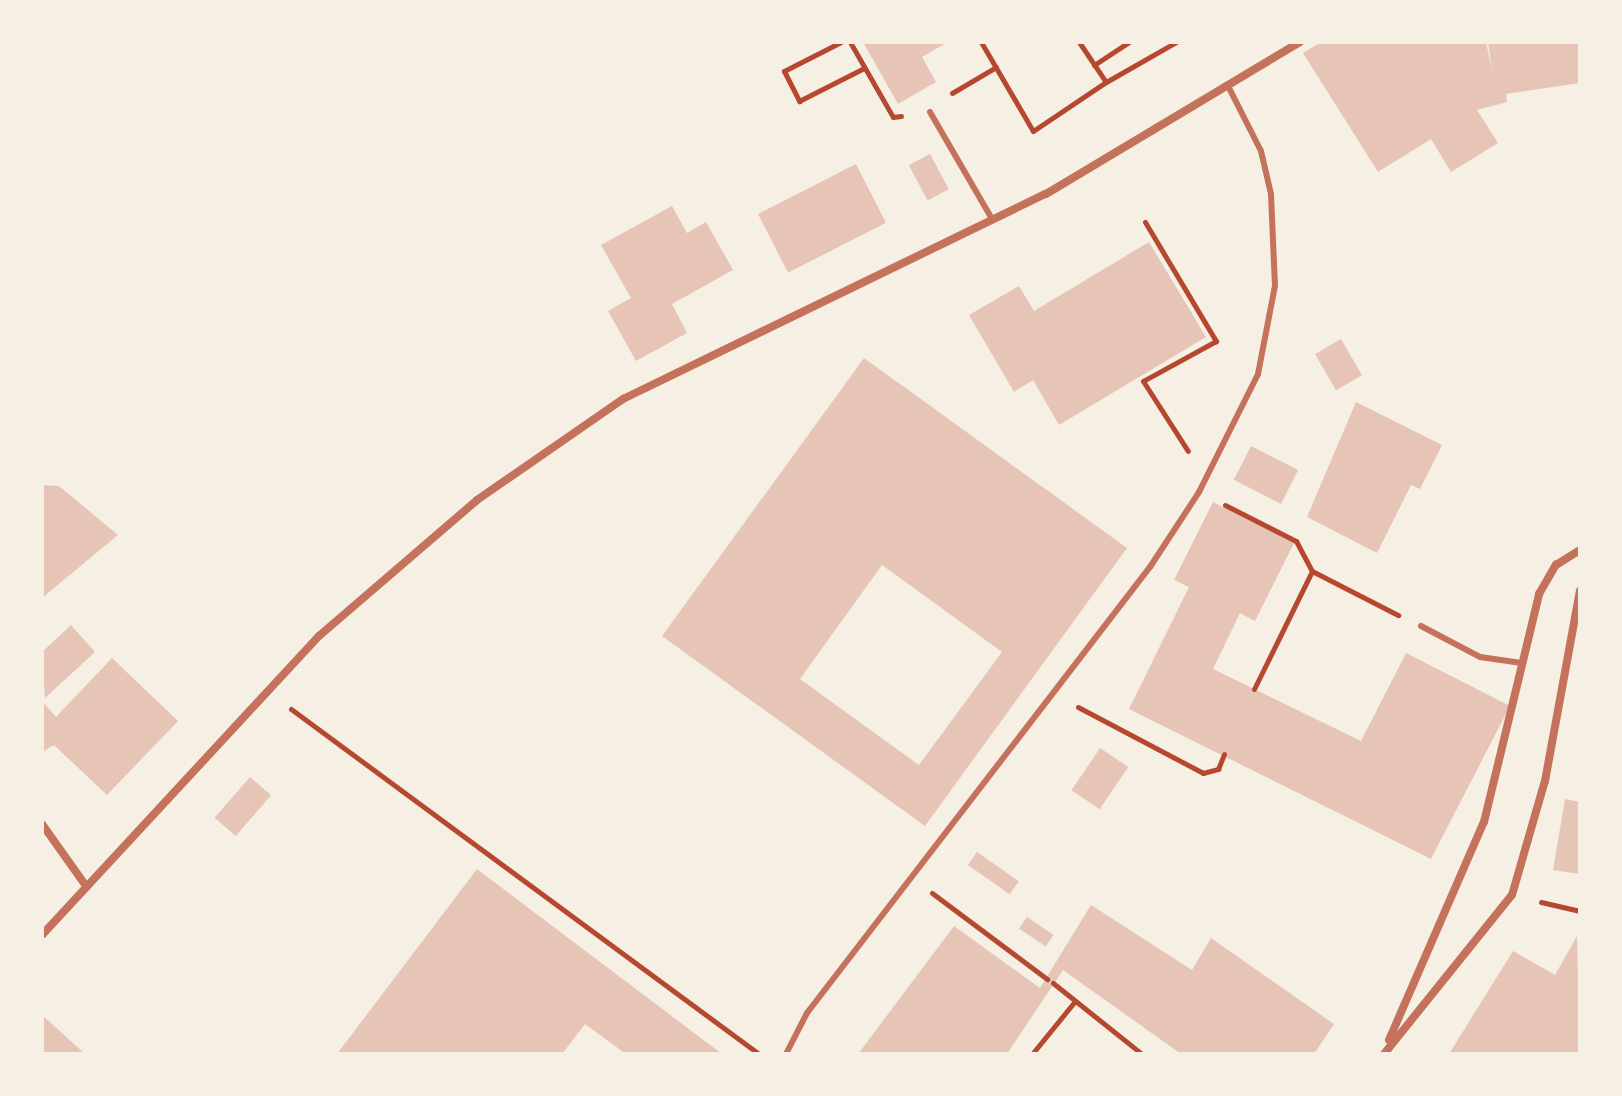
<!DOCTYPE html>
<html>
<head>
<meta charset="utf-8">
<style>
	body { margin:0 }
	#map { position:relative; width:1622px; height:1096px; overflow:hidden; background:#f6efe4; font-family:"Noto Sans",sans-serif }
	div>[style] { position:absolute }
	.building>* { inset:0; background:#e6c5b7; transform-origin:0 0 }
	.path>* { height:5px; margin:-2.5px; padding:0 2.5px; transform-origin:2.5px; border-radius:2.5px; background:#b5482f }
	.service>* { height:6px; margin:-3px; padding:0 3px; transform-origin:3px; border-radius:3px; background:#c5725c }
	.minor>* { height:8px; margin:-4px; padding:0 4px; transform-origin:4px; border-radius:4px; background:#c5725c }
	span { translate:-50% -50%; white-space:nowrap; text-align:center; line-height:1.15; -webkit-text-stroke:8px #f6efe4; paint-order:stroke }
	.frame { position:absolute; inset:0; border:44px solid #f6efe4; pointer-events:none }
</style>
</head>
<body>
<div id="map">
	<div class="building">
		<i style="clip-path:polygon(863px 42px,948px 42px,922px 57px,936px 82px,898px 104px)"></i>
		<i style="clip-path:polygon(1321px 42px,1486px 42px,1492px 70px,1488px 42px,1580px 42px,1580px 83px,1506px 94px,1507px 102px,1477px 110px,1498px 143px,1451px 172px,1431px 139px,1378px 172px,1303px 53px)"></i>
		<i style="left:930px;top:154px;width:40px;height:24px;rotate:62deg"></i>
		<i style="left:856px;top:164px;width:66px;height:110px;rotate:63deg"></i>
		<i style="clip-path:polygon(672px 206px,687px 233px,706px 222px,733px 270px,672px 304px,687px 333px,636px 361px,608px 311px,631px 298px,601px 245px)"></i>
		<i style="clip-path:polygon(1149px 242px,1206px 337px,1059px 425px,1033px 380px,1014px 392px,969px 315px,1019px 286px,1034px 311px)"></i>
		<i style="left:1341px;top:339px;width:42px;height:30px;rotate:60deg"></i>
		<i style="clip-path:polygon(evenodd,864px 358px,1127px 548px,925px 826px,662px 636px,864px 358px,882px 565px,1002px 652px,919px 765px,800px 679px,882px 565px)"></i>
		<i style="clip-path:polygon(1356px 402px,1442px 445px,1420px 489px,1411px 485px,1377px 553px,1307px 517px)"></i>
		<i style="left:1251px;top:446px;width:53px;height:38px;rotate:27deg"></i>
		<i style="clip-path:polygon(42px 485px,59px 486px,118px 535px,42px 598px)"></i>
		<i style="clip-path:polygon(1213px 502px,1294px 543px,1255px 621px,1240px 613px,1213px 669px,1361px 741px,1406px 653px,1510px 706px,1431px 859px,1129px 709px,1189px 587px,1174px 580px)"></i>
		<i style="clip-path:polygon(71px 625px,95px 652px,45px 698px,42px 652px)"></i>
		<i style="clip-path:polygon(112px 658px,178px 721px,107px 795px,54px 745px,42px 752px,42px 701px,56px 717px)"></i>
		<i style="left:1100px;top:748px;width:34px;height:51px;rotate:34deg"></i>
		<i style="left:250px;top:777px;width:28px;height:54px;rotate:41deg"></i>
		<i style="clip-path:polygon(1565px 799px,1580px 802px,1580px 874px,1553px 870px)"></i>
		<i style="left:977px;top:852px;width:51px;height:16px;rotate:35deg"></i>
		<i style="clip-path:polygon(477px 869px,722px 1054px,626px 1054px,585px 1024px,562px 1054px,337px 1054px)"></i>
		<i style="clip-path:polygon(1091px 905px,1192px 970px,1211px 938px,1334px 1024px,1314px 1054px,1181px 1054px,1063px 970px,1007px 1054px,858px 1054px,954px 926px,1040px 988px)"></i>
		<i style="left:1027px;top:917px;width:32px;height:14px;rotate:34deg"></i>
		<i style="clip-path:polygon(1577px 936px,1580px 1054px,1449px 1054px,1513px 951px,1555px 975px)"></i>
		<i style="clip-path:polygon(42px 1015px,85px 1054px,42px 1054px)"></i>
	</div>
	<div class="path">
		<i style="left:841px;top:42px;width:64px;rotate:153deg"></i>
		<i style="left:784px;top:71px;width:34px;rotate:63deg"></i>
		<i style="left:799px;top:101px;width:73px;rotate:-26.9deg"></i>
		<i style="left:850px;top:42px;width:86px;rotate:60.2deg"></i>
		<i style="left:893px;top:117px;width:8px;rotate:-7deg"></i>
		<i style="left:981px;top:42px;width:103px;rotate:59.7deg"></i>
		<i style="left:1033px;top:131px;width:88px;rotate:-33.9deg"></i>
		<i style="left:1079px;top:42px;width:48px;rotate:56deg"></i>
		<i style="left:1106px;top:82px;width:81px;rotate:-29.7deg"></i>
		<i style="left:1094px;top:65px;width:42px;rotate:-33.3deg"></i>
		<i style="left:952px;top:93px;width:51px;rotate:-30.6deg"></i>
		<i style="left:1145px;top:222px;width:139px;rotate:59.2deg"></i>
		<i style="left:1216px;top:341px;width:83px;rotate:151.3deg"></i>
		<i style="left:1143px;top:381px;width:83px;rotate:57.3deg"></i>
		<i style="left:1225px;top:505px;width:80px;rotate:26.9deg"></i>
		<i style="left:1296px;top:541px;width:34px;rotate:62deg"></i>
		<i style="left:1312px;top:571px;width:97px;rotate:27.1deg"></i>
		<i style="left:1254px;top:689px;width:131px;rotate:-63.8deg"></i>
		<i style="left:1078px;top:707px;width:141px;rotate:27.8deg"></i>
		<i style="left:1203px;top:773px;width:16px;rotate:-15deg"></i>
		<i style="left:1218px;top:769px;width:16px;rotate:-68deg"></i>
		<i style="left:291px;top:709px;width:581px;rotate:36.4deg"></i>
		<i style="left:932px;top:893px;width:144px;rotate:36.8deg"></i>
		<i style="left:1541px;top:902px;width:40px;rotate:13deg"></i>
		<i style="left:1053px;top:983px;width:114px;rotate:38.6deg"></i>
		<i style="left:1032px;top:1054px;width:68px;rotate:-50.9deg"></i>
	</div>
	<div class="service">
		<i style="left:930px;top:112px;width:124px;rotate:59.9deg"></i>
		<i style="left:1421px;top:626px;width:67px;rotate:27.7deg"></i>
		<i style="left:1480px;top:657px;width:42px;rotate:8.1deg"></i>
		<i style="left:786px;top:1054px;width:46px;rotate:-62.9deg"></i>
		<i style="left:807px;top:1013px;width:563px;rotate:-52.44deg"></i>
		<i style="left:1150px;top:567px;width:90px;rotate:-56.8deg"></i>
		<i style="left:1199px;top:492px;width:132px;rotate:-63.4deg"></i>
		<i style="left:1258px;top:374px;width:90px;rotate:-79.1deg"></i>
		<i style="left:1275px;top:286px;width:92px;rotate:-92.5deg"></i>
		<i style="left:1271px;top:194px;width:44px;rotate:-103.1deg"></i>
		<i style="left:1261px;top:151px;width:71px;rotate:-116.9deg"></i>
	</div>
	<div class="minor">
		<i style="left:42px;top:824px;width:76px;rotate:54.6deg"></i>
		<i style="left:42px;top:935px;width:408px;rotate:-47.2deg"></i>
		<i style="left:319px;top:636px;width:208px;rotate:-40.7deg"></i>
		<i style="left:477px;top:500px;width:178px;rotate:-34.7deg"></i>
		<i style="left:623px;top:399px;width:470px;rotate:-25.9deg"></i>
		<i style="left:1046px;top:194px;width:296px;rotate:-30.9deg"></i>
		<i style="left:1389px;top:1040px;width:238px;rotate:-66.5deg"></i>
		<i style="left:1484px;top:822px;width:235px;rotate:-76.4deg"></i>
		<i style="left:1539px;top:594px;width:34px;rotate:-60deg"></i>
		<i style="left:1556px;top:565px;width:28px;rotate:-32deg"></i>
		<i style="left:1384px;top:1054px;width:204px;rotate:-51.2deg"></i>
		<i style="left:1512px;top:895px;width:119px;rotate:-73.9deg"></i>
		<i style="left:1545px;top:781px;width:193px;rotate:-79.6deg"></i>
	</div>
	<div class="frame"></div>
</div>
</body>
</html>
